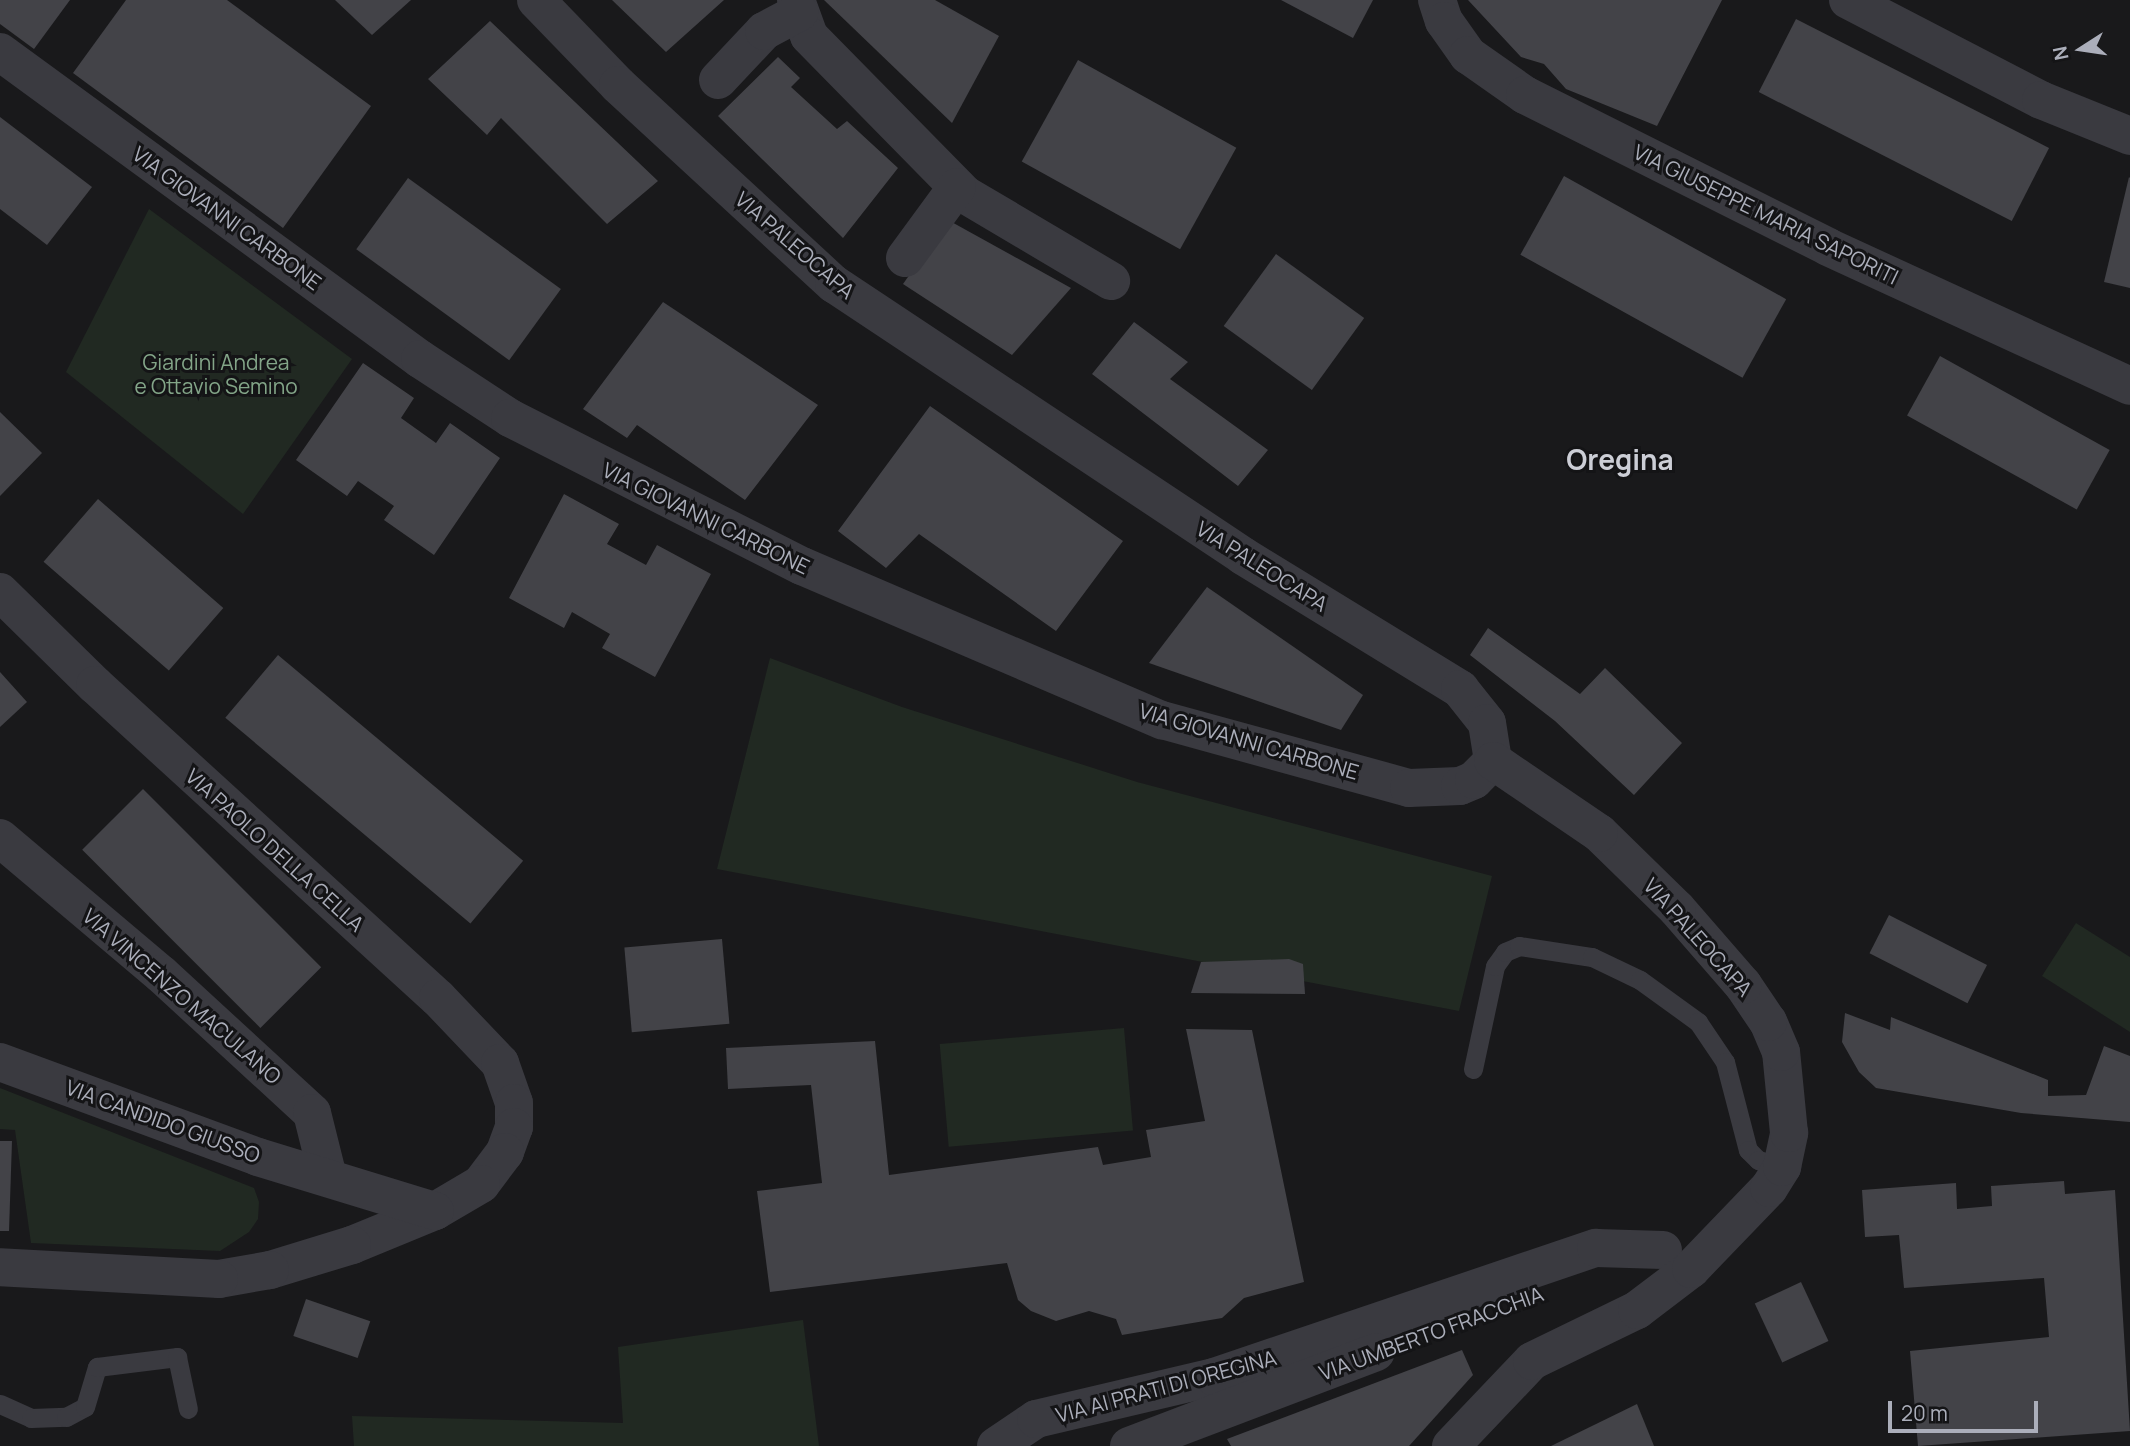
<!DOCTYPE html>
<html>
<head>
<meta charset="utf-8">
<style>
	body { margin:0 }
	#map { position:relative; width:2130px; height:1446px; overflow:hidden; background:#19191b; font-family:Manrope,sans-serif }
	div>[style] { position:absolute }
	.green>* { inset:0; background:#212922; transform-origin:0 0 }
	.building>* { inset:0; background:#434348; transform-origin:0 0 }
	.lane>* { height:19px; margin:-9.5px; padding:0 9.5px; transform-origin:9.5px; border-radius:9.5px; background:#3a3a40 }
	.street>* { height:38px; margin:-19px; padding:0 19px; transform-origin:19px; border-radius:19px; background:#3a3a40 }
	span { translate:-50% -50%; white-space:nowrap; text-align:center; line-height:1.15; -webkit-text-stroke:6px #141416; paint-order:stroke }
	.street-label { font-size:21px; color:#abaeba }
	.park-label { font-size:21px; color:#83a588 }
	.district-label { font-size:28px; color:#ccced6; font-weight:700 }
	.north { position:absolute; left:2046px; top:14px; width:70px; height:70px; -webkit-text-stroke:5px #141416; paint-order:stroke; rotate:258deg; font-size:19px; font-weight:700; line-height:28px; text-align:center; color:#abaeba }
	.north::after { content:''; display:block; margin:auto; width:24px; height:32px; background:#abaeba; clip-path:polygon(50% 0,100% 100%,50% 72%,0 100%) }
	.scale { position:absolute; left:1888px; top:1401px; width:150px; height:32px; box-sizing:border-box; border:4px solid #abaeba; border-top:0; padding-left:9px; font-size:21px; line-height:24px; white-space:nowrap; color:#abaeba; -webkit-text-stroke:5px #141416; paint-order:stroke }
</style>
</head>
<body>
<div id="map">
	<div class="green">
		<i style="clip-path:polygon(149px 209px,352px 359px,243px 514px,66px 372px)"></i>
		<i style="clip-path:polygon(770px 658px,902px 707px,1137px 782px,1492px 876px,1459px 1011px,717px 869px)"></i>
		<i style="clip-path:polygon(2076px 923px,2130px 957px,2130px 1032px,2042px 976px)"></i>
		<i style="left:1124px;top:1028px;width:103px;height:185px;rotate:85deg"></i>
		<i style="clip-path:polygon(0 1088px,254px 1188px,259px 1202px,258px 1219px,249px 1232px,220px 1251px,31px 1243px,15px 1130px,0 1129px)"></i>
		<i style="clip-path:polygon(803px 1320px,819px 1446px,354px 1446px,352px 1416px,623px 1423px,618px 1347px)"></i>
	</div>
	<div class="building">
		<i style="clip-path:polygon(0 0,70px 0,34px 49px,0 24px)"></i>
		<i style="clip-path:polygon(126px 0,227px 0,371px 106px,283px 228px,73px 73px)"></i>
		<i style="clip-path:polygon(335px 0,411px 0,372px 35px)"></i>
		<i style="clip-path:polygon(612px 0,724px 0,666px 52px)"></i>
		<i style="clip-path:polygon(824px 0,935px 0,999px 36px,952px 123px)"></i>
		<i style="clip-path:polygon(1281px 0,1373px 0,1353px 38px)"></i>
		<i style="clip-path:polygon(1468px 0,1722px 0,1657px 126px,1566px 89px,1544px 64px,1521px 57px)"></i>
		<i style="left:1796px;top:19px;width:284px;height:82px;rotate:27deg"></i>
		<i style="clip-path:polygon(490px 21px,658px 181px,607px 224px,501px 118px,487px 135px,428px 79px)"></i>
		<i style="clip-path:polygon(778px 57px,800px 78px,791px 87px,837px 129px,847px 121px,898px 168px,843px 238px,718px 116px)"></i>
		<i style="left:1078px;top:60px;width:181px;height:116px;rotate:29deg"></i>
		<i style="clip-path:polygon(0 117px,92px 187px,47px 245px,0 209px)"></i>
		<i style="left:1564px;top:176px;width:254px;height:90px;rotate:29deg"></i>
		<i style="clip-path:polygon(2129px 177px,2130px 178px,2130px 288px,2104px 282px)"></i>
		<i style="left:408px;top:178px;width:189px;height:88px;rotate:36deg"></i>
		<i style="clip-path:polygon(948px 220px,1071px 288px,1012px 355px,903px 284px)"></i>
		<i style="left:1276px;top:254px;width:109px;height:89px;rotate:36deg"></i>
		<i style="clip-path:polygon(663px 302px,818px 405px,745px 500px,637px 425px,627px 438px,583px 409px)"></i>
		<i style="clip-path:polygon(1134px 322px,1188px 362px,1170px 379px,1268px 450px,1238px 486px,1092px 374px)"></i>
		<i style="left:1940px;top:356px;width:194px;height:68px;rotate:29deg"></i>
		<i style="clip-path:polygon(363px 363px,414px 398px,401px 418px,436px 443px,450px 423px,500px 458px,434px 555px,384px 520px,394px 506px,358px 481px,347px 496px,296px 460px)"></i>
		<i style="clip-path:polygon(930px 406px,1123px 541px,1056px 631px,919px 534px,886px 568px,838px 531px)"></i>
		<i style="clip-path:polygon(0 412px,42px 453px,0 496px)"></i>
		<i style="clip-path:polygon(564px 494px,619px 524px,607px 544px,646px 565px,657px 545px,711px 574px,655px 677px,602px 648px,610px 634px,572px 612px,564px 628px,509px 598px)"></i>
		<i style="left:98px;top:499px;width:166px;height:83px;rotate:41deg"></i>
		<i style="clip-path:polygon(1207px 587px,1363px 695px,1341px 730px,1149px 663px)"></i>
		<i style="clip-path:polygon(1488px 628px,1580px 694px,1605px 668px,1682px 743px,1634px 795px,1555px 721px,1470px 655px)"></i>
		<i style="left:278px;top:655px;width:320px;height:82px;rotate:40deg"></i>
		<i style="clip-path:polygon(0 672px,27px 702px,0 727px)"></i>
		<i style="left:143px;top:789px;width:252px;height:86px;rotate:45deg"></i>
		<i style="left:1889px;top:915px;width:110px;height:43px;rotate:27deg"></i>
		<i style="left:722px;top:939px;width:85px;height:98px;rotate:85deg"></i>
		<i style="clip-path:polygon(1289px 959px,1303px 964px,1305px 994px,1191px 993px,1201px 962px)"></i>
		<i style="clip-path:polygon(1845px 1013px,1890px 1030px,1891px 1017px,2048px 1080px,2048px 1096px,2086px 1095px,2104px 1046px,2130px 1056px,2130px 1122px,2021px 1113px,1876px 1088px,1859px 1072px,1842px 1042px)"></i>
		<i style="clip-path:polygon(1186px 1029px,1252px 1030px,1304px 1282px,1244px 1298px,1222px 1318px,1122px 1335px,1116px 1319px,1089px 1311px,1056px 1321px,1031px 1311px,1018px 1300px,1007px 1263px,770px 1292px,757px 1191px,822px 1183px,811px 1085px,728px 1089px,726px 1048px,875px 1041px,889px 1175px,1098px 1147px,1103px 1165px,1151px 1157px,1146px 1130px,1205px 1121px)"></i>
		<i style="clip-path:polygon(0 1141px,12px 1141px,9px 1231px,0 1231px)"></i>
		<i style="clip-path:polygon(2064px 1181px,2065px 1194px,2115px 1190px,2130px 1431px,1918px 1446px,1910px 1351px,2049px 1337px,2044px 1278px,1904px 1288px,1899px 1235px,1865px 1237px,1862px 1190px,1956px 1183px,1957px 1209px,1992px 1206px,1991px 1186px)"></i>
		<i style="left:1801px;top:1282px;width:65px;height:51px;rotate:65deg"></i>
		<i style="left:306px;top:1299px;width:68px;height:39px;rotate:19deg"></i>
		<i style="clip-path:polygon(1462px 1350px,1473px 1375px,1409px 1446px,1231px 1446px,1227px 1439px)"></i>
		<i style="clip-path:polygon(1637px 1404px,1654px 1446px,1551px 1446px)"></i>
	</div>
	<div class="lane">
		<i style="left:1473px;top:1069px;width:105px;rotate:-77.9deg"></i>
		<i style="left:1495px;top:966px;width:17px;rotate:-54deg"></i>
		<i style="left:1505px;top:952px;width:15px;rotate:-23deg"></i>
		<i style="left:1519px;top:946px;width:74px;rotate:8.6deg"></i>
		<i style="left:1592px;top:957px;width:53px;rotate:25.6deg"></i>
		<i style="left:1640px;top:980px;width:72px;rotate:35.9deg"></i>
		<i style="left:1698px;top:1022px;width:48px;rotate:56deg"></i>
		<i style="left:1725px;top:1062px;width:91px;rotate:75.4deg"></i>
		<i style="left:1748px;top:1150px;width:14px;rotate:45deg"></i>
		<i style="left:1758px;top:1160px;width:25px;rotate:16deg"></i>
		<i style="left:0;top:1404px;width:34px;rotate:24deg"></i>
		<i style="left:31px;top:1418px;width:35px;rotate:-2deg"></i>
		<i style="left:66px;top:1417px;width:21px;rotate:-28deg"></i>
		<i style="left:85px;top:1407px;width:42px;rotate:-73.3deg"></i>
		<i style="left:97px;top:1367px;width:81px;rotate:-7.1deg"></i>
		<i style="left:177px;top:1357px;width:53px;rotate:78.1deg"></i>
	</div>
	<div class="street">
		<i style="left:536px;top:0;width:118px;rotate:46deg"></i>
		<i style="left:618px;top:85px;width:294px;rotate:42.7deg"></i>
		<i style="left:834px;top:284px;width:491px;rotate:33.6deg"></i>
		<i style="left:1243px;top:556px;width:255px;rotate:31.5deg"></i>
		<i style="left:1460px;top:689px;width:43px;rotate:51.5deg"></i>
		<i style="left:1487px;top:723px;width:38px;rotate:81deg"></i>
		<i style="left:796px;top:0;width:38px;rotate:70deg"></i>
		<i style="left:809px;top:36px;width:221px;rotate:45.5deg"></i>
		<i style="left:964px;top:194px;width:171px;rotate:30.6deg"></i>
		<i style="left:1437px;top:0;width:22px;rotate:72deg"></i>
		<i style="left:1444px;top:21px;width:42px;rotate:54.8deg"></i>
		<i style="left:1468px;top:55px;width:70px;rotate:35.1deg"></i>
		<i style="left:1525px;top:95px;width:339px;rotate:26.6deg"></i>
		<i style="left:1828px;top:247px;width:332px;rotate:24.7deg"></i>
		<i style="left:1848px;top:0;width:217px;rotate:27.4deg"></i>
		<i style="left:2041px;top:100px;width:96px;rotate:22deg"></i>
		<i style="left:0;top:52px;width:520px;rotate:36.17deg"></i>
		<i style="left:420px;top:359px;width:108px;rotate:33.2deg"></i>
		<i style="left:510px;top:418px;width:327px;rotate:26.9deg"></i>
		<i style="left:802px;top:566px;width:392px;rotate:23.2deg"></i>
		<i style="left:1162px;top:720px;width:256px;rotate:15.4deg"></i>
		<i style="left:1409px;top:788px;width:51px;rotate:-2.2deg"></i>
		<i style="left:1460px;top:786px;width:15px;rotate:-23deg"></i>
		<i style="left:1474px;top:780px;width:27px;rotate:-45deg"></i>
		<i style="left:718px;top:80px;width:67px;rotate:-46.8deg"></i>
		<i style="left:764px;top:31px;width:40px;rotate:-28deg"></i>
		<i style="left:905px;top:258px;width:88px;rotate:-53.8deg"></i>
		<i style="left:0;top:592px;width:133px;rotate:44.4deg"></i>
		<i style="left:95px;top:685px;width:464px;rotate:42.4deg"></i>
		<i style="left:438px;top:998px;width:90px;rotate:46.4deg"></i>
		<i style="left:500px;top:1063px;width:42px;rotate:70.7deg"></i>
		<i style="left:514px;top:1103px;width:24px;rotate:90deg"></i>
		<i style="left:514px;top:1127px;width:27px;rotate:110deg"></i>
		<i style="left:505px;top:1152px;width:40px;rotate:127deg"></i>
		<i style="left:481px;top:1184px;width:53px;rotate:149.6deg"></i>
		<i style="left:435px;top:1211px;width:90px;rotate:157.7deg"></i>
		<i style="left:352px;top:1245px;width:86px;rotate:163deg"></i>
		<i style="left:270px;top:1270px;width:52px;rotate:170deg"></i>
		<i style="left:219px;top:1279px;width:219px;rotate:-176.9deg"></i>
		<i style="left:0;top:838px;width:211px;rotate:40.2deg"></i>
		<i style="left:161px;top:974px;width:205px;rotate:42.6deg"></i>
		<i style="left:312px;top:1113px;width:66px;rotate:76deg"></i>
		<i style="left:0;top:1062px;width:275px;rotate:20.2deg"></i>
		<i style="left:258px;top:1157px;width:185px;rotate:17deg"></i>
		<i style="left:996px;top:1446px;width:48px;rotate:-34deg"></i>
		<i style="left:1036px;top:1419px;width:183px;rotate:-13.3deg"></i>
		<i style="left:1214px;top:1377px;width:403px;rotate:-18.7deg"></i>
		<i style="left:1596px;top:1248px;width:67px;rotate:1.7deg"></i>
		<i style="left:1129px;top:1446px;width:264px;rotate:-20.8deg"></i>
		<i style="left:1451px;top:1446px;width:117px;rotate:-46.4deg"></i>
		<i style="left:1532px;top:1361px;width:117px;rotate:-25.9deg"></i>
		<i style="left:1637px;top:1310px;width:68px;rotate:-37.2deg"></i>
		<i style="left:1691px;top:1269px;width:112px;rotate:-46.1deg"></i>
		<i style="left:1769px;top:1188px;width:25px;rotate:-58deg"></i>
		<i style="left:1782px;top:1167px;width:35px;rotate:-78deg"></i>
		<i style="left:1789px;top:1133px;width:81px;rotate:-95.6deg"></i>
		<i style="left:1781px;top:1052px;width:33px;rotate:-113deg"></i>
		<i style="left:1768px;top:1022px;width:45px;rotate:-124deg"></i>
		<i style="left:1743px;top:985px;width:101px;rotate:-131deg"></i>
		<i style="left:1677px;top:909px;width:109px;rotate:-135.7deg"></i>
		<i style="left:1599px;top:833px;width:128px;rotate:-145.8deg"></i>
	</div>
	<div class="street-label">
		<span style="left:1766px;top:214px;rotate:26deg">VIA GIUSEPPE MARIA SAPORITI</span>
		<span style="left:227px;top:218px;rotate:36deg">VIA GIOVANNI CARBONE</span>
		<span style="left:795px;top:245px;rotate:41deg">VIA PALEOCAPA</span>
		<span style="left:706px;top:518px;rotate:26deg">VIA GIOVANNI CARBONE</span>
		<span style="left:1262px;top:566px;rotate:32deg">VIA PALEOCAPA</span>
		<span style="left:1249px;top:741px;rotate:16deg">VIA GIOVANNI CARBONE</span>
		<span style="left:275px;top:850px;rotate:42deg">VIA PAOLO DELLA CELLA</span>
		<span style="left:1698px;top:937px;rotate:48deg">VIA PALEOCAPA</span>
		<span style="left:182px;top:996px;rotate:41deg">VIA VINCENZO MACULANO</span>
		<span style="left:163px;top:1121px;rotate:20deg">VIA CANDIDO GIUSSO</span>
		<span style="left:1431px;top:1333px;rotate:-20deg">VIA UMBERTO FRACCHIA</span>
		<span style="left:1166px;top:1386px;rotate:-15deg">VIA AI PRATI DI OREGINA</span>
	</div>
	<div class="park-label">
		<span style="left:216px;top:374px">Giardini Andrea<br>e Ottavio Semino</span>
	</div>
	<div class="district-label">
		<span style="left:1620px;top:459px">Oregina</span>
	</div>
	<div class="north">N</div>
	<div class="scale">20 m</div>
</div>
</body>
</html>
